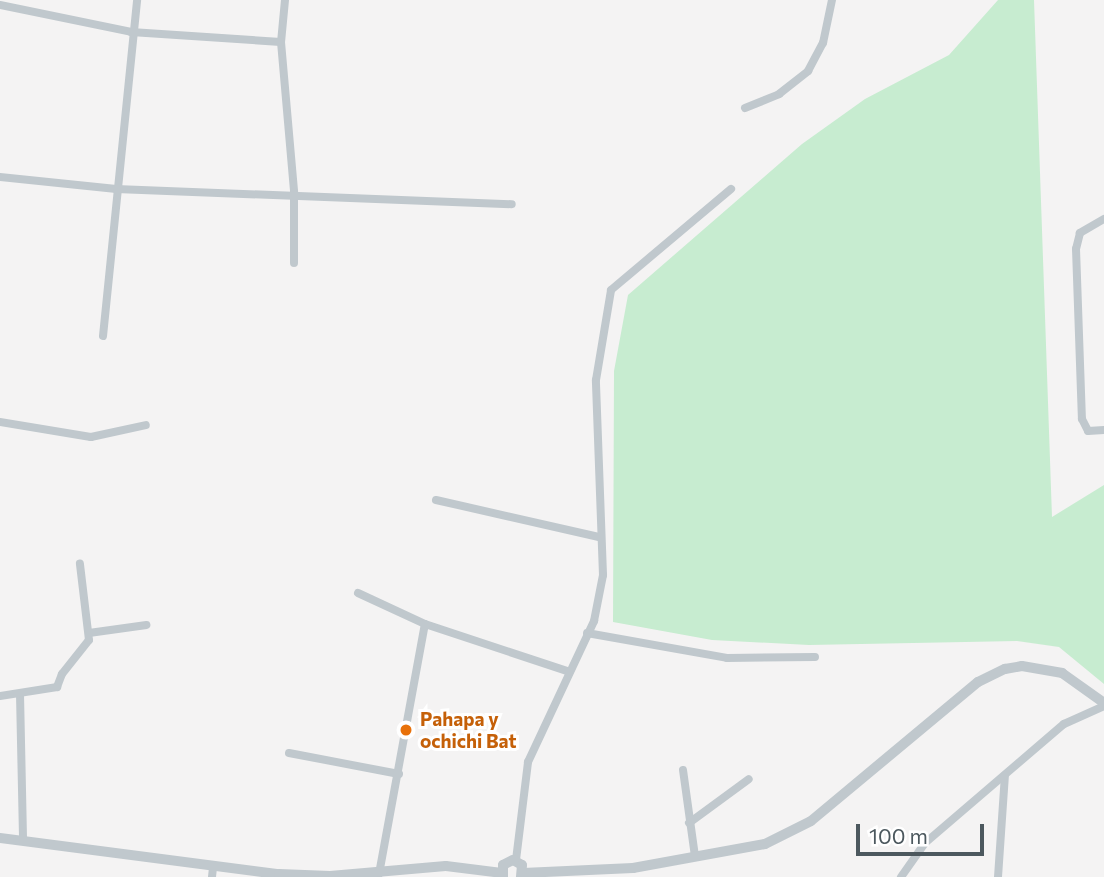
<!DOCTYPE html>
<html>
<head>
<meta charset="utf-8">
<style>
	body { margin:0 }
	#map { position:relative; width:1104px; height:877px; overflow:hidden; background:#f4f3f3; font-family:Commissioner,sans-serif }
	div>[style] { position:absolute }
	.green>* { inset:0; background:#c7ecd0 }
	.minor>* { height:8px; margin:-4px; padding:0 4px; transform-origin:4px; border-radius:4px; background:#c0c8cd }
	.tertiary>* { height:10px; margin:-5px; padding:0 5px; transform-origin:5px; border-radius:5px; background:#c0c8cd }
	.dots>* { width:19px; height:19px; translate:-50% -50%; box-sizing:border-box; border:4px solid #fff; border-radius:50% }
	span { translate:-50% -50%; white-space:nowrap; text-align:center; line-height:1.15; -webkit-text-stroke:6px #fff; paint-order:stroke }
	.food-label { font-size:19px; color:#c56008; font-weight:700 }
	.left { translate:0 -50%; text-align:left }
	.scale { position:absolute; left:856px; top:824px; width:128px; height:32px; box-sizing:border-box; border:4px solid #4c585e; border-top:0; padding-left:9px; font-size:21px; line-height:24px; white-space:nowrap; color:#4c585e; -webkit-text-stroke:5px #fff; paint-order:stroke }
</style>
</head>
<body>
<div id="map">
	<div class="green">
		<i style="clip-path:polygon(998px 0,1034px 0,1052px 517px,1104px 485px,1104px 684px,1059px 647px,1017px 641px,809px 645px,712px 640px,613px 622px,614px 371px,628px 295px,802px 144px,865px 99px,949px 55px)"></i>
	</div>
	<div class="minor">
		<i style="left:285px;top:0;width:42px;rotate:95.4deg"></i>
		<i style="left:281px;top:42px;width:151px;rotate:85deg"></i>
		<i style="left:294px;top:192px;width:71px;rotate:90deg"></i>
		<i style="left:0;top:5px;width:134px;rotate:11.6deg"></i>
		<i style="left:131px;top:32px;width:150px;rotate:3.8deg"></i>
		<i style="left:745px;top:108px;width:37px;rotate:-22deg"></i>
		<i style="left:779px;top:94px;width:37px;rotate:-38deg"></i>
		<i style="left:808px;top:71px;width:32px;rotate:-62deg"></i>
		<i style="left:823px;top:43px;width:44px;rotate:-78.2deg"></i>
		<i style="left:0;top:177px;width:117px;rotate:5.9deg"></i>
		<i style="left:116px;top:189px;width:396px;rotate:2.2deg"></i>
		<i style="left:1104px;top:219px;width:28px;rotate:150deg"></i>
		<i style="left:1080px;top:233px;width:16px;rotate:104deg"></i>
		<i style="left:1076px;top:249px;width:170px;rotate:88deg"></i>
		<i style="left:1082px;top:419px;width:13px;rotate:63deg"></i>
		<i style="left:1088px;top:431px;width:16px;rotate:-4deg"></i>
		<i style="left:103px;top:336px;width:338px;rotate:-84.2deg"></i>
		<i style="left:0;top:422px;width:92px;rotate:9.4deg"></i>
		<i style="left:91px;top:437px;width:56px;rotate:-12.3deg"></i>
		<i style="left:436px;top:500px;width:167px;rotate:12.8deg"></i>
		<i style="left:358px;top:593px;width:74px;rotate:24.8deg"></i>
		<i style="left:425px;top:624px;width:150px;rotate:18.3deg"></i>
		<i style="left:89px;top:633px;width:58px;rotate:-8deg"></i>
		<i style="left:587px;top:633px;width:142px;rotate:10.1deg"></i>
		<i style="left:727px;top:658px;width:88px;rotate:-0.7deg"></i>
		<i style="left:20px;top:694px;width:147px;rotate:88.8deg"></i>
		<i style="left:0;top:696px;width:58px;rotate:-9deg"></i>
		<i style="left:57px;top:687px;width:14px;rotate:-69deg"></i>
		<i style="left:62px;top:674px;width:43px;rotate:-51.5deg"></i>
		<i style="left:89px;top:640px;width:77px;rotate:-96.8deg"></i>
		<i style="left:289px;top:753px;width:112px;rotate:10.8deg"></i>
		<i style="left:683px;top:770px;width:87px;rotate:82.1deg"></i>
		<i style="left:689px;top:823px;width:74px;rotate:-36.3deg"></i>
		<i style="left:516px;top:860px;width:99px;rotate:-83deg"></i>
		<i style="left:528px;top:762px;width:156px;rotate:-64.9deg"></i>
		<i style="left:594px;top:621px;width:47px;rotate:-78.9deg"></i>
		<i style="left:603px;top:575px;width:195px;rotate:-92.1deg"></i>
		<i style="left:596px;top:380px;width:91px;rotate:-80.5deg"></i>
		<i style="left:611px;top:290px;width:157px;rotate:-40.1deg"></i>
		<i style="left:379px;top:874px;width:254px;rotate:-79.6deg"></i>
		<i style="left:212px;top:877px;width:9px;rotate:-84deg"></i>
		<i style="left:901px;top:877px;width:42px;rotate:-54.8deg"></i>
		<i style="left:925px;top:843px;width:183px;rotate:-40.6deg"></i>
		<i style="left:1064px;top:724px;width:44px;rotate:-24.2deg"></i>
		<i style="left:998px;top:877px;width:102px;rotate:-86.1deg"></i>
	</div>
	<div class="tertiary">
		<i style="left:0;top:838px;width:281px;rotate:7.4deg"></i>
		<i style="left:279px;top:874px;width:51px;rotate:2.2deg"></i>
		<i style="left:330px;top:876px;width:116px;rotate:-4.9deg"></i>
		<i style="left:446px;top:866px;width:56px;rotate:7.1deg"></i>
		<i style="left:523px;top:873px;width:110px;rotate:-2.6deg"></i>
		<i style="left:633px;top:868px;width:134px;rotate:-10.3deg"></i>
		<i style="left:765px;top:844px;width:51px;rotate:-26.6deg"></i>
		<i style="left:811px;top:821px;width:217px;rotate:-39.8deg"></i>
		<i style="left:978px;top:682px;width:30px;rotate:-26deg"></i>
		<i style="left:1005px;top:669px;width:17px;rotate:-10deg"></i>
		<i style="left:1022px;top:666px;width:41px;rotate:9.9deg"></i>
		<i style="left:1062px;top:673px;width:52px;rotate:35.5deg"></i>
		<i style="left:503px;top:877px;width:12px;rotate:-90deg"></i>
		<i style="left:503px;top:865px;width:11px;rotate:-27deg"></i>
		<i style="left:513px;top:860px;width:10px;rotate:29deg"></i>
		<i style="left:522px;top:865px;width:12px;rotate:95deg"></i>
	</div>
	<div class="dots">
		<i style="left:406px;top:730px;background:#e8710a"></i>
	</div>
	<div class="food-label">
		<span class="left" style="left:420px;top:730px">Pahapa y<br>ochichi Bat</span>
	</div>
	<div class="scale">100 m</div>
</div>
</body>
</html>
